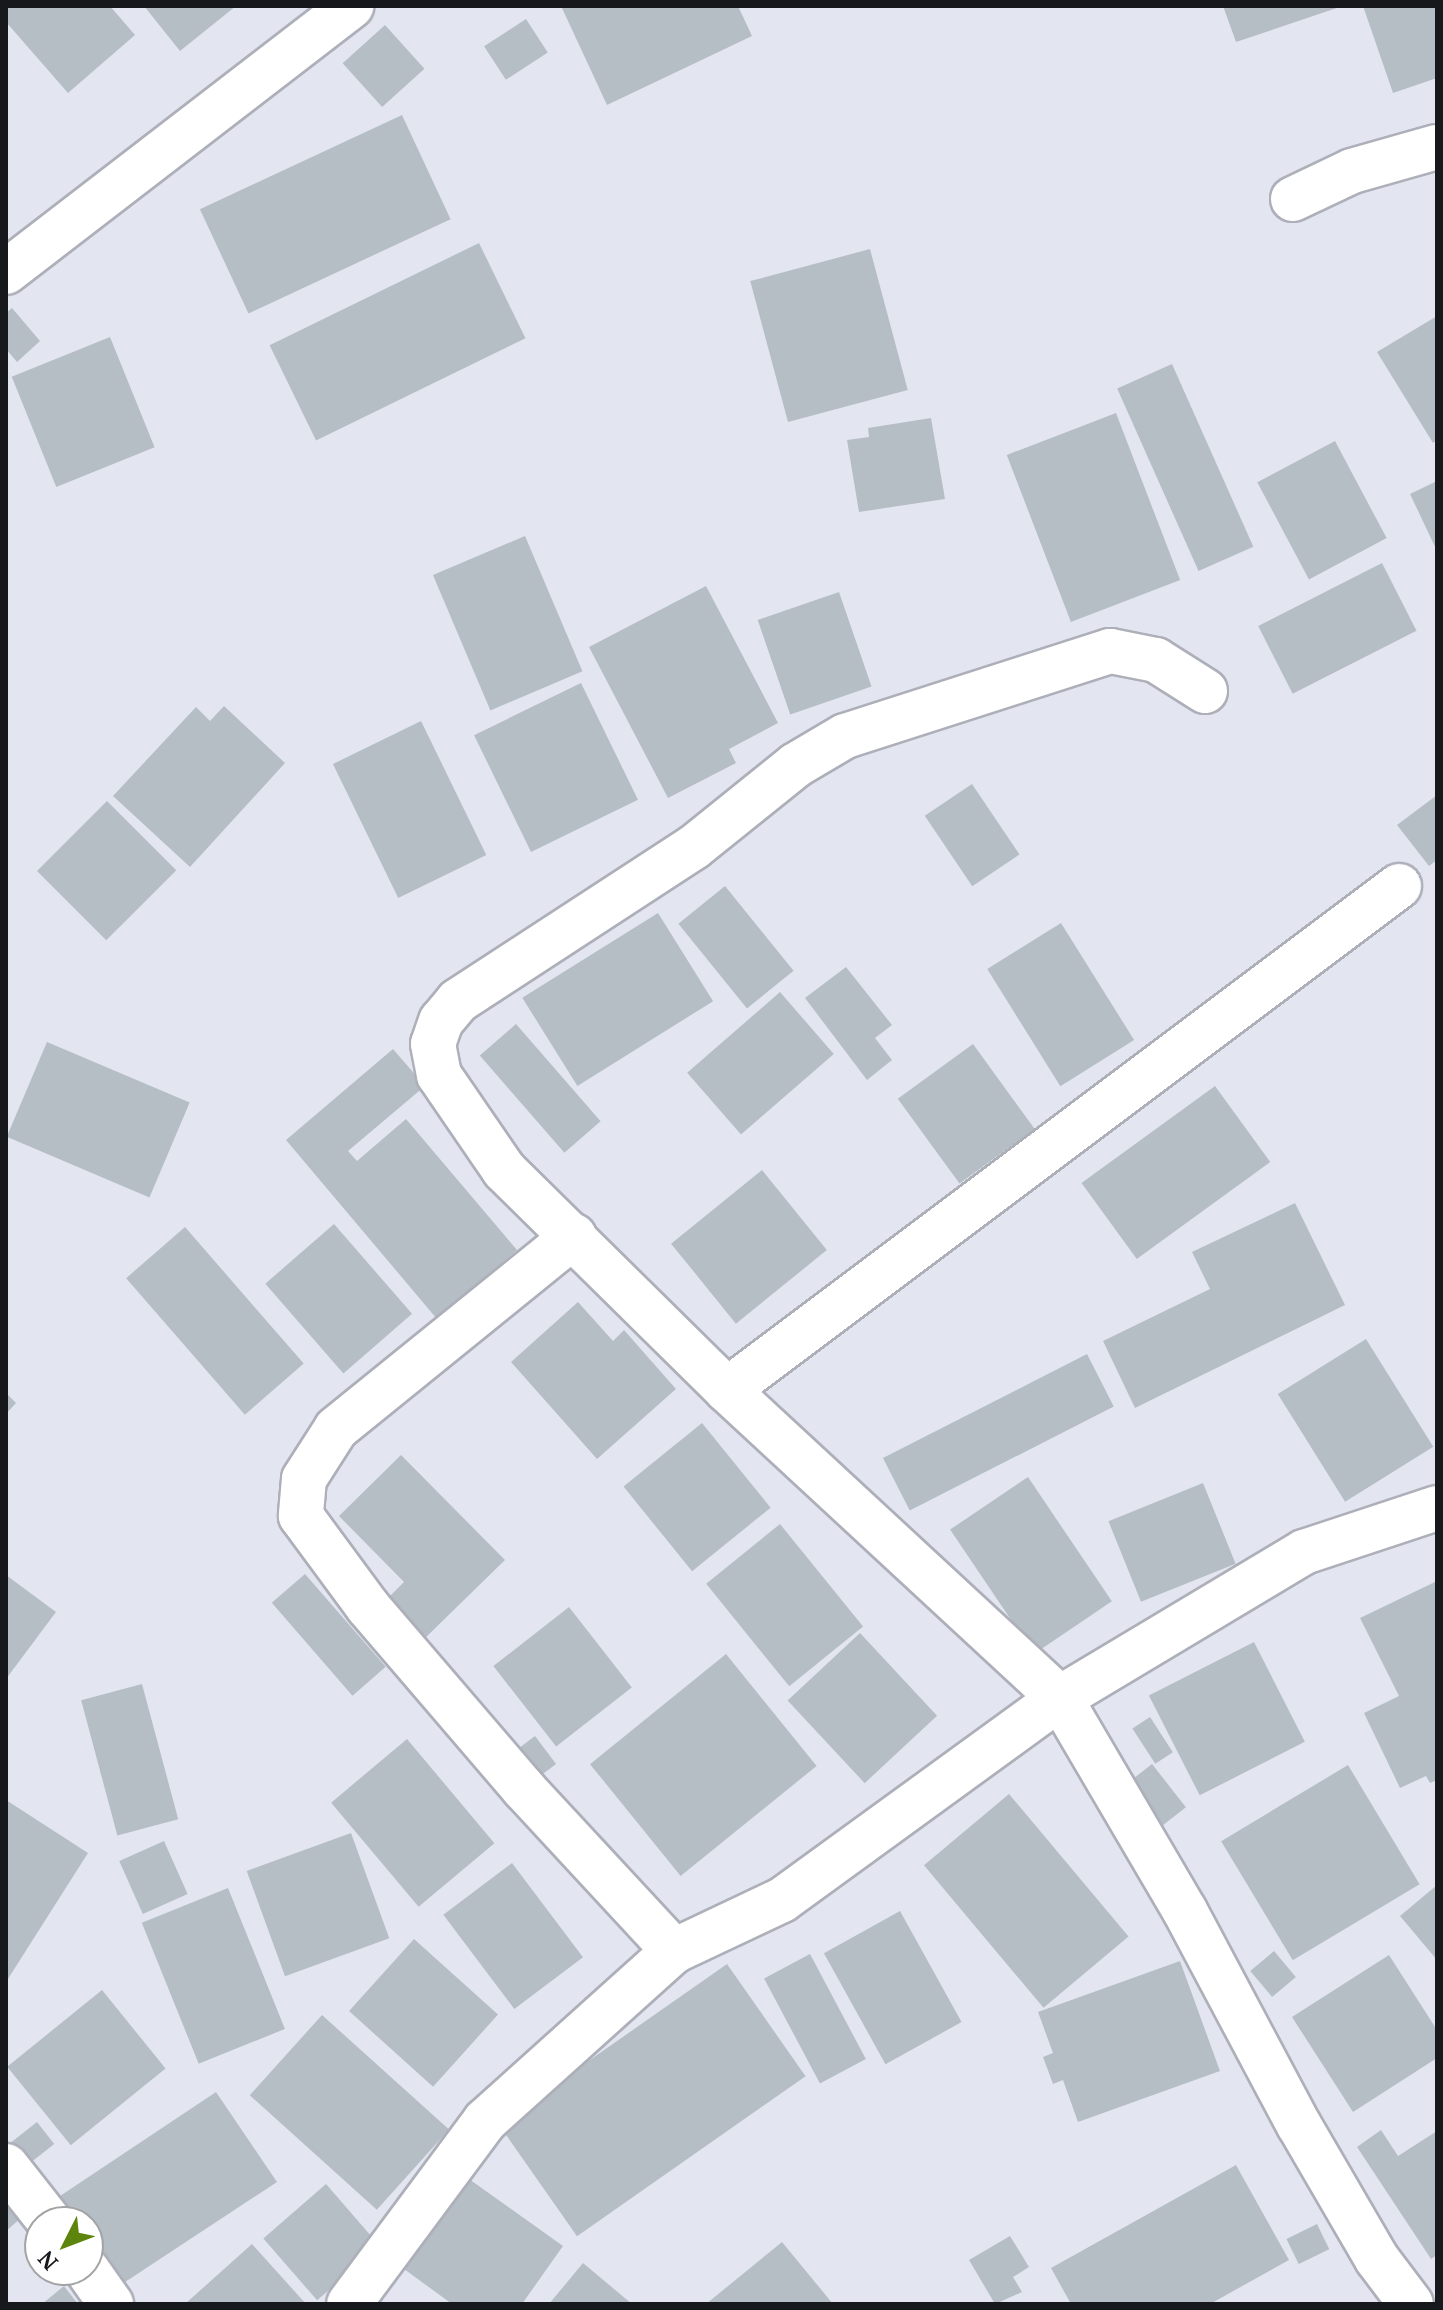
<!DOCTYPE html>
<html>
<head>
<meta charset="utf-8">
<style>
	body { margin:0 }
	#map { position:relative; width:1443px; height:2310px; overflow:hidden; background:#e3e6f0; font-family:"PT Serif",serif }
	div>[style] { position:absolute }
	.building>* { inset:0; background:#b6bec5; transform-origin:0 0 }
	.roads { filter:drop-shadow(2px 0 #adafb9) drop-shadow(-2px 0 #adafb9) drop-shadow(0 2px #adafb9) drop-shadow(0 -2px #adafb9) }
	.minor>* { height:44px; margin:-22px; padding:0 22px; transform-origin:22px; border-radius:22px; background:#fff }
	span { translate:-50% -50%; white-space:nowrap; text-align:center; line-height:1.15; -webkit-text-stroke:7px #fff; paint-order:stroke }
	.frame { position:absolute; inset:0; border:8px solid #17181c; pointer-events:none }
	.north { position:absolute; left:24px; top:2206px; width:80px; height:80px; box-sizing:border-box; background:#fff; border:2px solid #a2a3a4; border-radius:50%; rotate:228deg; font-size:22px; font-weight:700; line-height:32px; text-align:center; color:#17181c }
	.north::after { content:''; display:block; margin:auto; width:28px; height:36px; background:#5d850e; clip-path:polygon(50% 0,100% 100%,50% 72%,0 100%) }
</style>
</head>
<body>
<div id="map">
	<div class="building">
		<i style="clip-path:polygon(6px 6px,110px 6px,135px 35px,68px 93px,6px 22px)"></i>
		<i style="clip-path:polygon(144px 6px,236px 6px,180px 51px)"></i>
		<i style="clip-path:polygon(561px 6px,738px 6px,752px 36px,607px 105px)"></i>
		<i style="clip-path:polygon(1223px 6px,1340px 6px,1340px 7px,1236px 42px)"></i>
		<i style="clip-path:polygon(1363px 6px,1437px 6px,1437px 78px,1393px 93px)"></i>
		<i style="left:526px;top:19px;width:40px;height:50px;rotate:57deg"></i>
		<i style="left:385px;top:25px;width:59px;height:57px;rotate:48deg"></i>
		<i style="left:402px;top:115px;width:115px;height:223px;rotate:65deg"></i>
		<i style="left:479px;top:243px;width:106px;height:233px;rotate:64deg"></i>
		<i style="left:870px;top:249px;width:146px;height:124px;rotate:75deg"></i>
		<i style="clip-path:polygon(12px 308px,40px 341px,17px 362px,6px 349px,6px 313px)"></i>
		<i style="clip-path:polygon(1437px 316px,1437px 440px,1433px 443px,1377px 352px)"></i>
		<i style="left:110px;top:337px;width:119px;height:106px;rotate:68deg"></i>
		<i style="left:1172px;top:364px;width:200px;height:60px;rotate:66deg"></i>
		<i style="left:1116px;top:413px;width:179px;height:117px;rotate:69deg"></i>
		<i style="clip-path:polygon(931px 418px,945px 499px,859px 512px,847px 440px,869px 437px,868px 428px)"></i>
		<i style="left:1335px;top:441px;width:110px;height:88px;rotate:62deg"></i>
		<i style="clip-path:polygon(1437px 481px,1437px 551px,1410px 494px)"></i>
		<i style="left:525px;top:536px;width:147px;height:100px;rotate:67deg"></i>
		<i style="left:1382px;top:563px;width:76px;height:139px;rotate:63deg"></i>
		<i style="clip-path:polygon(706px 586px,778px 723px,729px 749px,736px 763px,668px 798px,589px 647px)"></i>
		<i style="left:839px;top:592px;width:100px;height:86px;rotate:71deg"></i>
		<i style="left:581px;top:683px;width:130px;height:119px;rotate:64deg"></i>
		<i style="clip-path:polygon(224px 706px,285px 763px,190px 867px,113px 796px,196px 707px,210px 721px)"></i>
		<i style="left:421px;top:721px;width:149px;height:98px;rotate:64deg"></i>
		<i style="left:972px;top:784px;width:85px;height:57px;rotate:56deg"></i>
		<i style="clip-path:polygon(1437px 795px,1437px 860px,1429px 866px,1397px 825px)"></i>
		<i style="left:107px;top:801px;width:98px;height:99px;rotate:45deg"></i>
		<i style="left:725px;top:886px;width:109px;height:60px;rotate:51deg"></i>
		<i style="left:658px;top:913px;width:104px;height:160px;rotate:58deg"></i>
		<i style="left:1061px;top:923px;width:138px;height:87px;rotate:58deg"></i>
		<i style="clip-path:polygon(846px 967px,892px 1025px,875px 1038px,892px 1060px,867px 1080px,805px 998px)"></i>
		<i style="left:780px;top:992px;width:82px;height:123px;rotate:49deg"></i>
		<i style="left:516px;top:1024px;width:129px;height:48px;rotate:49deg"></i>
		<i style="left:47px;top:1042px;width:155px;height:103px;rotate:23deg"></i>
		<i style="left:973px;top:1044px;width:105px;height:93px;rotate:54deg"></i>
		<i style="clip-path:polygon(393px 1049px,425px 1086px,348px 1151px,357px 1161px,406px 1119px,517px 1250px,437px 1319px,286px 1140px)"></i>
		<i style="left:1215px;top:1086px;width:94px;height:165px;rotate:54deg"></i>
		<i style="left:762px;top:1170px;width:103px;height:117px;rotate:51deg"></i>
		<i style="clip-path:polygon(1295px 1203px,1345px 1305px,1135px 1408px,1103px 1341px,1210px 1289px,1192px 1252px)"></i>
		<i style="left:334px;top:1224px;width:119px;height:91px;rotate:49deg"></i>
		<i style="left:185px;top:1227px;width:181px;height:78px;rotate:49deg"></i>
		<i style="clip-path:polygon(578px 1302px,613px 1341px,624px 1330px,676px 1389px,597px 1459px,511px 1362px)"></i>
		<i style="left:1366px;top:1339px;width:127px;height:104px;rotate:58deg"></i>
		<i style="left:1087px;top:1354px;width:59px;height:229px;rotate:63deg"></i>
		<i style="clip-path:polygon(6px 1393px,16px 1403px,6px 1414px)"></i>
		<i style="left:702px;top:1423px;width:109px;height:101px;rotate:51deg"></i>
		<i style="clip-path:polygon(401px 1455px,505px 1560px,421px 1642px,383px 1603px,404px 1582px,339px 1516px)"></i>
		<i style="left:1028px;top:1477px;width:150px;height:94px;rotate:56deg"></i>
		<i style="left:1203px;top:1483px;width:87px;height:102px;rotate:68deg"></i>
		<i style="left:780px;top:1524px;width:132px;height:95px;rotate:51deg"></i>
		<i style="left:305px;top:1574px;width:123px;height:44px;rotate:49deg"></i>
		<i style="clip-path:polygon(6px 1575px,56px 1612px,6px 1679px)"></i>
		<i style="clip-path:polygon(1437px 1581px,1437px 1780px,1430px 1783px,1426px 1776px,1400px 1788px,1364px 1713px,1399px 1696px,1360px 1618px)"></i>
		<i style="left:569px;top:1607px;width:102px;height:96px;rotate:52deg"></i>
		<i style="left:860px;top:1633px;width:113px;height:99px;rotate:47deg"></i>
		<i style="left:1254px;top:1642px;width:112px;height:118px;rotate:63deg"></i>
		<i style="left:726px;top:1654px;width:144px;height:175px;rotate:51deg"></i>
		<i style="left:142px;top:1684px;width:140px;height:63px;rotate:75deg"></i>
		<i style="left:1150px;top:1717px;width:42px;height:21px;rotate:57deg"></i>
		<i style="left:535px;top:1736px;width:35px;height:29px;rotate:53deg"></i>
		<i style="left:407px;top:1739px;width:136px;height:99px;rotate:50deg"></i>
		<i style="left:1152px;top:1764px;width:55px;height:32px;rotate:52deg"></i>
		<i style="left:1348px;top:1765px;width:139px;height:148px;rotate:59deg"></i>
		<i style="left:1009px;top:1794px;width:186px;height:111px;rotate:50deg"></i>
		<i style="clip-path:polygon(6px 1800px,88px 1853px,6px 1982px)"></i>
		<i style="left:351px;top:1833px;width:112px;height:111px;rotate:70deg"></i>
		<i style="left:164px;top:1841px;width:58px;height:49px;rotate:66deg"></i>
		<i style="left:512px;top:1863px;width:118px;height:86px;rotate:53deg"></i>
		<i style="clip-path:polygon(1437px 1885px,1437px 1960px,1400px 1916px)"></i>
		<i style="left:228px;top:1888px;width:152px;height:93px;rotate:68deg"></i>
		<i style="left:900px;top:1911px;width:127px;height:87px;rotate:61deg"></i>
		<i style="left:414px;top:1939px;width:113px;height:97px;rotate:42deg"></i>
		<i style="left:1274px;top:1951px;width:34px;height:31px;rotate:50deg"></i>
		<i style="left:810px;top:1954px;width:119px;height:52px;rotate:62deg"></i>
		<i style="clip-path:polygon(1389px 1955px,1437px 2030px,1437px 2058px,1353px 2112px,1292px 2017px)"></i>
		<i style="clip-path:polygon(1180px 1961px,1220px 2071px,1078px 2122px,1063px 2080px,1053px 2084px,1043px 2057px,1053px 2053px,1038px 2012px)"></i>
		<i style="left:727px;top:1964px;width:137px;height:279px;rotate:55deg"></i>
		<i style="left:102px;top:1990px;width:101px;height:122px;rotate:51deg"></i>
		<i style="left:322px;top:2015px;width:171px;height:108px;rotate:42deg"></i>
		<i style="clip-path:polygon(216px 2092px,277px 2182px,119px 2286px,88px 2238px,88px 2222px,77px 2222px,60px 2196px)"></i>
		<i style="left:37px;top:2122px;width:28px;height:40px;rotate:52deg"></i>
		<i style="clip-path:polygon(1381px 2130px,1398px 2156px,1437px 2131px,1437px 2255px,1431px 2259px,1357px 2147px)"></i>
		<i style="clip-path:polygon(1236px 2165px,1289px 2260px,1210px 2304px,1071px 2304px,1051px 2268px)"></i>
		<i style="clip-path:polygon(469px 2179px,563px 2246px,522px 2304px,452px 2304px,404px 2269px)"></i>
		<i style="left:326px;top:2184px;width:82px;height:83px;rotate:49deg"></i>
		<i style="clip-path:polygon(6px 2201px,21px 2218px,6px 2231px)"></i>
		<i style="left:1317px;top:2224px;width:28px;height:34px;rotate:64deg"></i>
		<i style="clip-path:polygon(1010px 2236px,1029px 2267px,1013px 2277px,1022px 2292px,995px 2304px,969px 2260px)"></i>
		<i style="clip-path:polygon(782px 2242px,833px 2304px,706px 2304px)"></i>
		<i style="clip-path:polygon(252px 2244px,306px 2304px,185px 2304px)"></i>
		<i style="clip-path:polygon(583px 2263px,632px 2304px,549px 2304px)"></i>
		<i style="clip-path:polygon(64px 2286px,78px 2304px,42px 2304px)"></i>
	</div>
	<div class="roads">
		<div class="minor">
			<i style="left:1293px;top:199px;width:65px;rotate:-25.4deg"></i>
			<i style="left:1352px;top:171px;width:88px;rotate:-15.8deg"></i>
			<i style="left:6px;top:272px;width:436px;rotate:-37.6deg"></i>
			<i style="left:1205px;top:691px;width:58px;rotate:-147.7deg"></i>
			<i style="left:1156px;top:660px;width:47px;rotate:-168.9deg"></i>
			<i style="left:1110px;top:651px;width:278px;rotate:162.2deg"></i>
			<i style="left:845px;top:736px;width:57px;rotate:149.4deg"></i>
			<i style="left:796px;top:765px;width:131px;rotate:141.2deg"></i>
			<i style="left:694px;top:847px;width:282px;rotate:146.9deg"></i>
			<i style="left:458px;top:1001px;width:26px;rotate:130deg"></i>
			<i style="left:441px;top:1021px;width:24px;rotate:109deg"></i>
			<i style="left:433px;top:1044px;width:32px;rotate:79deg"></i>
			<i style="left:439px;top:1075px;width:115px;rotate:55.6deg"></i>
			<i style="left:504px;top:1170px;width:313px;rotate:44.6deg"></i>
			<i style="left:727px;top:1390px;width:454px;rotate:42.8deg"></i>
			<i style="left:1060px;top:1698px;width:284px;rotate:-30.9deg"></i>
			<i style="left:1304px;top:1552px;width:140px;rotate:-18.3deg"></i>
			<i style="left:574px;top:1236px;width:306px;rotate:141deg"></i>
			<i style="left:336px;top:1429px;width:59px;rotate:122.6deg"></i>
			<i style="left:304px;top:1479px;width:37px;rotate:95deg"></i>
			<i style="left:301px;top:1516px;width:113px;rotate:53.6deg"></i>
			<i style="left:368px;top:1607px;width:240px;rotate:49.4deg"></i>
			<i style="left:524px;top:1789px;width:221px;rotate:47.2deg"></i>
			<i style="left:727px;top:1390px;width:840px;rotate:-36.87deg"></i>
			<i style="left:6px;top:2166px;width:71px;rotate:51.8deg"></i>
			<i style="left:87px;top:2270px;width:42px;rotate:54.8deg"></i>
			<i style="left:349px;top:2304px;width:228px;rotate:-53.4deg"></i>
			<i style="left:485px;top:2121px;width:254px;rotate:-42deg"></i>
			<i style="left:674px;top:1951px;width:119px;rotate:-25.3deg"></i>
			<i style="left:782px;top:1900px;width:344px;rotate:-36deg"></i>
			<i style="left:1060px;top:1698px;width:247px;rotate:59.6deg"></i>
			<i style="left:1185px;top:1911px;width:242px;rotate:62deg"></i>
			<i style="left:1299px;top:2125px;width:155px;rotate:59.8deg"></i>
			<i style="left:1377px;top:2259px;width:56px;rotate:52.9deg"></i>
		</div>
	</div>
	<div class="frame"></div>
	<div class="north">N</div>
</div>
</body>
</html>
